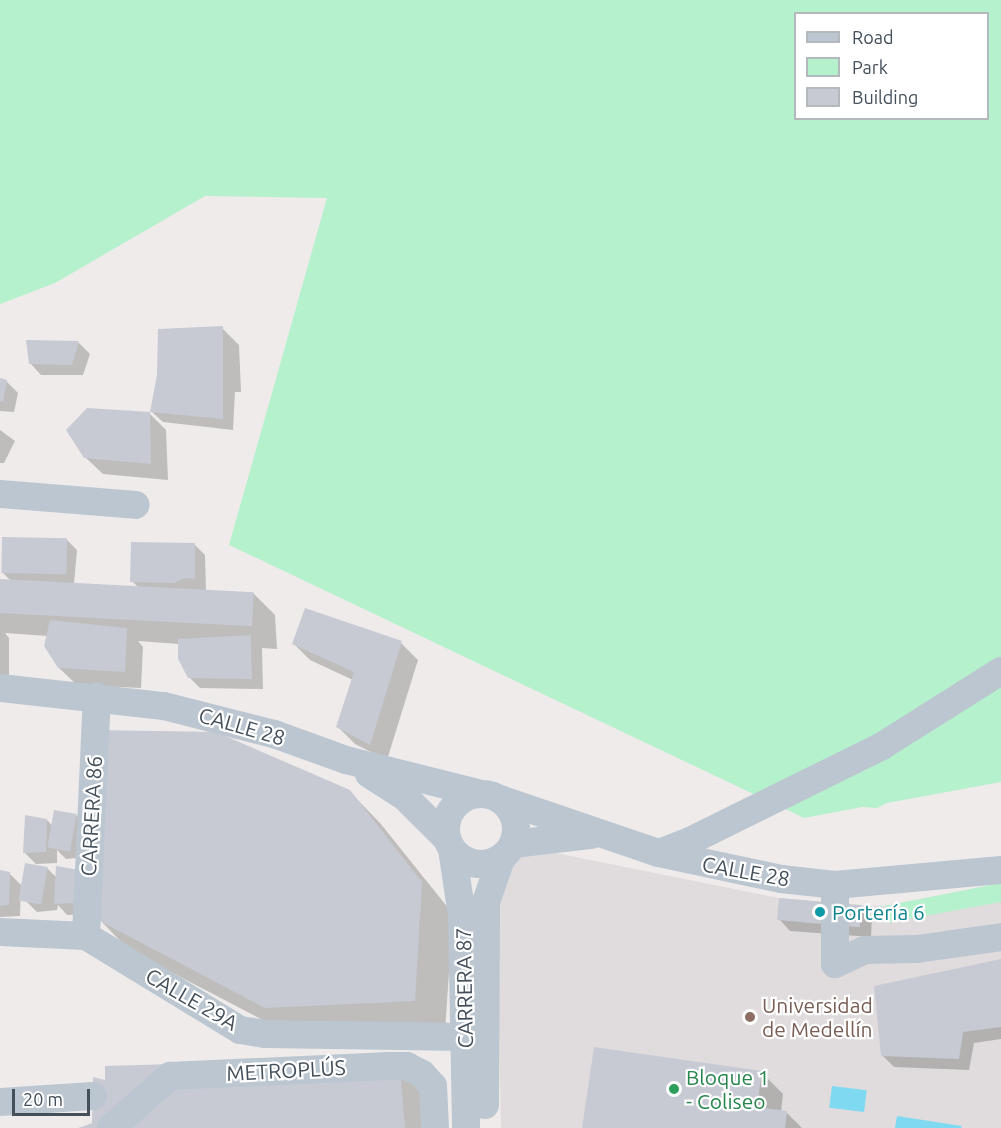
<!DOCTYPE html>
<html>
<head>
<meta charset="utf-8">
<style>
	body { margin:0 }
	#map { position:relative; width:1001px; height:1128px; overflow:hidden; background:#efebeb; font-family:Ubuntu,sans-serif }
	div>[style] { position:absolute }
	.education>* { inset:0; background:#e0dcdd }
	.green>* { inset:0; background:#b5f1cd }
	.water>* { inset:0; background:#7fd9f1; transform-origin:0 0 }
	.shadow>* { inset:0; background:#0003 }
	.building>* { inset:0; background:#c7cad2; transform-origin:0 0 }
	.minor>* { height:28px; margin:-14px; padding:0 14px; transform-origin:14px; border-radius:14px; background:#bbc6d0 }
	.minor>.ring { margin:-14px; padding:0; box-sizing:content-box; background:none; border:28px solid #bbc6d0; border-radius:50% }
	.dots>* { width:16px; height:16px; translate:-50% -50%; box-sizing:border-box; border:3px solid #fff; border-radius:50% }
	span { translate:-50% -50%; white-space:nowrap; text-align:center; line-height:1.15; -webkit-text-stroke:4.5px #fff; paint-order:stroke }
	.street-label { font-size:21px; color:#434f5a }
	.culture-label { font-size:21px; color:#0d838f }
	.left { translate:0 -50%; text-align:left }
	.education-label { font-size:21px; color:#785e54 }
	.leisure-label { font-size:21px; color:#27864d }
	.legend { position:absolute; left:794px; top:12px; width:195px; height:108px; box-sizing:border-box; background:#fff; border:2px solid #b4b9bd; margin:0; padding:8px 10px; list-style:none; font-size:18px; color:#434f5a }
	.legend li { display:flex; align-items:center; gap:12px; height:30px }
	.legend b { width:30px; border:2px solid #b4b9bd }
	.scale { position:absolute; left:12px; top:1089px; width:78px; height:27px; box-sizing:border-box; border:3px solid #434f5a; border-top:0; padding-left:8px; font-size:18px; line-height:21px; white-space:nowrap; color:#434f5a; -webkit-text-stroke:4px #fff; paint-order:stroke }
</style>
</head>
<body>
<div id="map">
	<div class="education">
		<i style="clip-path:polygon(536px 849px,779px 898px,862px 905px,885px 906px,1001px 883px,1001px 1128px,501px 1128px,496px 903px,506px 863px)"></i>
	</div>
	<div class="green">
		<i style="clip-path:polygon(evenodd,0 0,1001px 0,1001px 782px,887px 803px,877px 808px,862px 807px,804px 818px,229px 545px,327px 198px,205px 196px,55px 283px,0 304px,0 0,796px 14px,988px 14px,988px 118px,796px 118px,796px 14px)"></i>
		<i style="clip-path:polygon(1001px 883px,1001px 902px,886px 923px,885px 906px)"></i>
	</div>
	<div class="water">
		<i style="left:832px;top:1086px;width:35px;height:22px;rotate:7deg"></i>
		<i style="clip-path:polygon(897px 1116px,962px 1126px,961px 1128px,895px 1128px)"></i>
	</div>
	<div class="shadow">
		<i style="clip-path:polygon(222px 328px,239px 345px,241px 392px,235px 392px,233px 430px,163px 422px,151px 411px)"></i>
		<i style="clip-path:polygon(28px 342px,79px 343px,90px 354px,83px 375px,41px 375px,30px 363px)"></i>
		<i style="clip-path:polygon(0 380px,6px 381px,18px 393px,14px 412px,0 411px)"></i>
		<i style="clip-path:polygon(149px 413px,166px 430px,168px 480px,103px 474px,85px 457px)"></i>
		<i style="clip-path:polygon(0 430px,15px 441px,4px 463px,0 463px)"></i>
		<i style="clip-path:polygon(66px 539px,77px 550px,74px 584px,138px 587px,132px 581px,194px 544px,205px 555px,206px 591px,253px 593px,275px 615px,277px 649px,262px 648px,263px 689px,200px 688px,189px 677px,179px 644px,138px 641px,143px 647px,141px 688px,77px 685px,59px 668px,48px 636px,5px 633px,9px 638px,9px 678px,0 678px,0 581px,11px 581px,2px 572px)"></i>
		<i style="clip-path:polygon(293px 643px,401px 643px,418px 660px,387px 760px,355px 744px,338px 727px,353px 680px,310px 660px)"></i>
		<i style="clip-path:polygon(349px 791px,380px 823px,453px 914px,445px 1031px,297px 1038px,129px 950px,98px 918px)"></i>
		<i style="clip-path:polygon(76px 815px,88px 826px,86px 857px,66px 859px,57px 850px,57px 863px,36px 864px,25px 853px,47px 820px,55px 829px)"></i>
		<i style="clip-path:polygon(47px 868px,57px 878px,88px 914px,67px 915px,58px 905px,57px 910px,37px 912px,25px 900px)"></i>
		<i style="clip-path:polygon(0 872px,9px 873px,21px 885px,20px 916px,0 917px)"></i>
		<i style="clip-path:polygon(861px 906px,872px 918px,871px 937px,790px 931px,779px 919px)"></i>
		<i style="clip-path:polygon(1001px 961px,1001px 1039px,974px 1043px,969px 1070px,894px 1067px,882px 1055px)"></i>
		<i style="clip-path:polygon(399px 1059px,421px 1081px,424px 1128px,78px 1128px)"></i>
		<i style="clip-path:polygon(761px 1072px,783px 1094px,781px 1112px,786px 1112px,802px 1128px,584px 1128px)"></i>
	</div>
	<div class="building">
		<i style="clip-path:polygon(223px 326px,223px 419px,150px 412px,157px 375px,158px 329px)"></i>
		<i style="clip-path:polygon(26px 340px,79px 341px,72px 365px,29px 364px)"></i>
		<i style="clip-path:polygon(0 378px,7px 380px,3px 402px,0 401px)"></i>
		<i style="clip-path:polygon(87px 408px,150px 412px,151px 464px,84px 458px,66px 430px)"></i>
		<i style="left:2px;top:537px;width:65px;height:36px;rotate:1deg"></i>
		<i style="clip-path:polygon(131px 542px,195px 543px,195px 579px,185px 578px,174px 583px,130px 582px)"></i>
		<i style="left:0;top:579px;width:254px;height:34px;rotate:3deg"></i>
		<i style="clip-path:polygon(305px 608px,402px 641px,370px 745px,336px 727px,354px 672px,292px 644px)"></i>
		<i style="clip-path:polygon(50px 620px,127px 628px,125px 672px,58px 668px,44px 646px)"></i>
		<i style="clip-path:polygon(251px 635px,252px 679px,188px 678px,178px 659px,178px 639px)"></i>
		<i style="clip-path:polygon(95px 730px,216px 732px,350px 790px,422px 882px,415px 1001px,265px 1008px,96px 919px)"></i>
		<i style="left:54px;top:810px;width:23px;height:38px;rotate:10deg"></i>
		<i style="clip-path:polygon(25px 815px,47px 819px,46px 852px,23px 853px)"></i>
		<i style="left:25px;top:863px;width:23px;height:38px;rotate:10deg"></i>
		<i style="clip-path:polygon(56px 866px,79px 870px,77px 903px,54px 904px)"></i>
		<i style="clip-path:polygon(0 870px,10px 872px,9px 905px,0 906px)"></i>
		<i style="left:779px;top:898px;width:83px;height:22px;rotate:5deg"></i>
		<i style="clip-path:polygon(1001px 959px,1001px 1027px,963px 1032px,959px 1059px,881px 1056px,874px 986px)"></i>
		<i style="clip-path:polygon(594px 1047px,762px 1071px,757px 1107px,787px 1111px,785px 1128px,582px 1128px)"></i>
		<i style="clip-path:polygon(399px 1057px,405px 1128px,79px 1128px,92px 1123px,93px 1077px,105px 1080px,105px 1066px)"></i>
	</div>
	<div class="minor">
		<i style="left:0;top:494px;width:136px;rotate:4.6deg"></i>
		<i style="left:0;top:688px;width:165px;rotate:6.3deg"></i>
		<i style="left:164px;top:706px;width:114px;rotate:14.3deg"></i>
		<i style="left:274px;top:734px;width:77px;rotate:19.9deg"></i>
		<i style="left:346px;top:760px;width:135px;rotate:14.1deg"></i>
		<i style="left:369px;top:774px;width:43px;rotate:32.6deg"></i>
		<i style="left:405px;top:797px;width:59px;rotate:45deg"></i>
		<i class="ring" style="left:446px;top:794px;width:42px;height:42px"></i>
		<i style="left:500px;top:799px;width:168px;rotate:18.8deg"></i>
		<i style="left:659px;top:853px;width:125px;rotate:12deg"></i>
		<i style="left:781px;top:879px;width:54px;rotate:6.3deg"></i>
		<i style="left:835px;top:885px;width:167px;rotate:-5.2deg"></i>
		<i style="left:513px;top:844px;width:79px;rotate:-6.6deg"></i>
		<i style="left:452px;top:849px;width:68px;rotate:81.5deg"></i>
		<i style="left:462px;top:916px;width:212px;rotate:88.9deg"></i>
		<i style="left:659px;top:853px;width:33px;rotate:-21deg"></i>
		<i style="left:690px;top:841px;width:214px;rotate:-26.3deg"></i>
		<i style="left:882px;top:746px;width:141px;rotate:-32.2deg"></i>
		<i style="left:835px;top:885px;width:79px;rotate:90deg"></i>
		<i style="left:835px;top:964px;width:33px;rotate:-25deg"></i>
		<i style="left:865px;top:950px;width:52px;rotate:-1.1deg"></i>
		<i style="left:917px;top:949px;width:85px;rotate:-8.1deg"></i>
		<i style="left:0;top:932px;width:86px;rotate:2.7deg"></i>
		<i style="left:86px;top:936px;width:180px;rotate:31.4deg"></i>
		<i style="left:240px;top:1030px;width:26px;rotate:9deg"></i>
		<i style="left:266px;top:1034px;width:198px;rotate:0.9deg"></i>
		<i style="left:86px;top:936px;width:240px;rotate:-87.4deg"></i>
		<i style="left:0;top:1102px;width:93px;rotate:-3.7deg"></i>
		<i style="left:485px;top:1105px;width:203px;rotate:-89.7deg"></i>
		<i style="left:486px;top:902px;width:46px;rotate:-70.8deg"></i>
		<i style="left:111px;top:1128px;width:79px;rotate:-41.4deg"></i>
		<i style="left:170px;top:1076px;width:219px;rotate:-2.6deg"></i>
		<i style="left:389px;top:1066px;width:18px"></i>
		<i style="left:407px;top:1066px;width:17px;rotate:28deg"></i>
		<i style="left:422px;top:1074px;width:16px;rotate:47deg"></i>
		<i style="left:433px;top:1086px;width:42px;rotate:87.3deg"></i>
	</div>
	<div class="dots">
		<i style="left:820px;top:912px;background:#0f9aa8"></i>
		<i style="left:750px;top:1017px;background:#8d6e63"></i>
		<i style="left:674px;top:1089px;background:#2e9e5b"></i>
	</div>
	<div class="street-label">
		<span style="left:242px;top:726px;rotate:16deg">CALLE 28</span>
		<span style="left:91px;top:816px;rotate:-87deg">CARRERA 86</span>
		<span style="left:746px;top:871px;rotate:10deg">CALLE 28</span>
		<span style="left:464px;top:988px;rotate:-91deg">CARRERA 87</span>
		<span style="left:192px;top:999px;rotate:30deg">CALLE 29A</span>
		<span style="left:286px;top:1070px;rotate:-3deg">METROPLÚS</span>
	</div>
	<div class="culture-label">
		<span class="left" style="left:832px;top:912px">Portería 6</span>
	</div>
	<div class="education-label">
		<span class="left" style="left:762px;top:1017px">Universidad<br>de Medellín</span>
	</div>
	<div class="leisure-label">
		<span class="left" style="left:686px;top:1089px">Bloque 1<br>- Coliseo</span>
	</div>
	<ul class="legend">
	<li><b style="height:8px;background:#bbc6d0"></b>Road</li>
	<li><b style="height:16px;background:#b5f1cd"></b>Park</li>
	<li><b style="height:16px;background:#c7cad2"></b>Building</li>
	</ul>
	<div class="scale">20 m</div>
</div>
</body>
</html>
